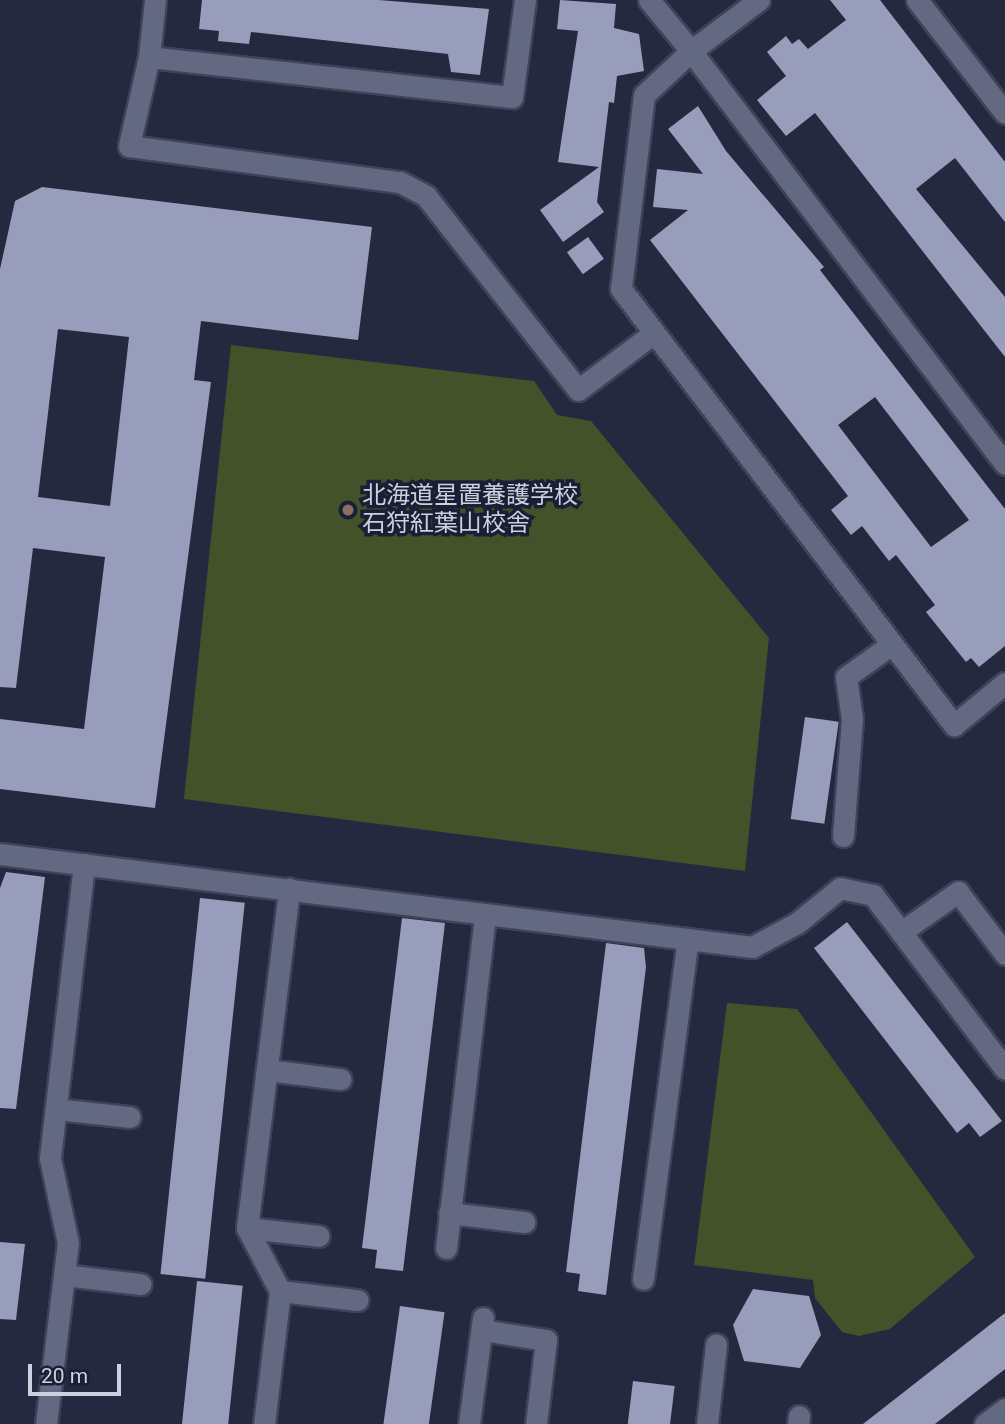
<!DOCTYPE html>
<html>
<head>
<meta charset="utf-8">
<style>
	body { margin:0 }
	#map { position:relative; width:1005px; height:1424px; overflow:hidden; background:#252940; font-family:Roboto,"Noto Sans JP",sans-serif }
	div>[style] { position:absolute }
	.green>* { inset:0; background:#445229 }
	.building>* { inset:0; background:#979dba; transform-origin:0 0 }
	.roads { filter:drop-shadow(2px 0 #404356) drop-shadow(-2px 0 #404356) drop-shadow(0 2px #404356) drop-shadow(0 -2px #404356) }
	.minor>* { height:21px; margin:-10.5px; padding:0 10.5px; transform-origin:10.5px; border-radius:10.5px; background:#636983 }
	.dots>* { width:19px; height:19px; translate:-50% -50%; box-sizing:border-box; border:4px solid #1b1f35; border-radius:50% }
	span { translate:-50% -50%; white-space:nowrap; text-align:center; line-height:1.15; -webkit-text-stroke:7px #1b1f35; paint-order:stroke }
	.poi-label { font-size:24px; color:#cdd0df }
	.left { translate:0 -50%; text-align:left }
	.scale { position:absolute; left:28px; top:1364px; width:93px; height:32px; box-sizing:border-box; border:4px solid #cdd0df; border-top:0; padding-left:9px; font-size:21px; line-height:24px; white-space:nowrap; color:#cdd0df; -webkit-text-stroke:5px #1b1f35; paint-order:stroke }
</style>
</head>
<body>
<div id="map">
	<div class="green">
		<i style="clip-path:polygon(231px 345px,534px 381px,557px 415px,591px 421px,769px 638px,745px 871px,184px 799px)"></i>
		<i style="clip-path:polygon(727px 1003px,797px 1009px,975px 1257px,890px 1329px,859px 1336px,842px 1332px,815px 1298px,813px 1280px,694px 1265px)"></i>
	</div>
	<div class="building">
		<i style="clip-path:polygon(202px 0,379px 0,489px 9px,480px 75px,451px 72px,448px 54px,251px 32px,249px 44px,218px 41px,219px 31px,199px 29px)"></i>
		<i style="clip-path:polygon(560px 0,616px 4px,614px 28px,639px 34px,644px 71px,617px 76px,614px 103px,609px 102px,597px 202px,604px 212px,563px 242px,540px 210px,599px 167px,558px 162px,578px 31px,557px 29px)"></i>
		<i style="clip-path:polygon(830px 0,880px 0,1005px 162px,1005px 222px,955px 158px,916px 189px,1005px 297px,1005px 357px,815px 113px,786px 136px,757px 100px,786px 76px,767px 52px,786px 36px,792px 44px,799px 39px,808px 49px,846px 20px)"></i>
		<i style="clip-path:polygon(evenodd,698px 106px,726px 151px,824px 267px,820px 270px,1005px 509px,1005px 646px,979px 667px,971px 658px,966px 662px,926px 612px,935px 605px,896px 555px,889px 561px,862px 526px,851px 535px,831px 510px,848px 496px,650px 240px,688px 210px,653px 207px,657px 169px,703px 174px,668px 129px,698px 106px,875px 397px,969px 520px,931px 547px,838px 425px,875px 397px)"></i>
		<i style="clip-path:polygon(evenodd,42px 187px,372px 227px,358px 340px,201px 321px,194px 380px,211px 382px,155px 808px,0 789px,0 719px,84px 729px,105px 557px,33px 548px,16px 688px,0 687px,0 269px,15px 201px,42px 187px,58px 329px,129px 337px,110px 506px,38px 497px,58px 329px)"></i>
		<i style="left:588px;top:237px;width:27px;height:26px;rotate:54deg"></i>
		<i style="left:805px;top:717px;width:34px;height:103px;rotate:8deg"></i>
		<i style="clip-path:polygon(6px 872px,45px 877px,16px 1109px,0 1108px,0 888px)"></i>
		<i style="left:200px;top:898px;width:45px;height:378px;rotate:6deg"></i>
		<i style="clip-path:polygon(402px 918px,445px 923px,403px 1271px,375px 1268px,377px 1250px,362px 1248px)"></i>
		<i style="clip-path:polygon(847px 922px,1002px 1121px,980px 1137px,969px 1123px,957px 1133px,814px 948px)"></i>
		<i style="clip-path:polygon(606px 943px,644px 948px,646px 967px,606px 1295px,578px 1291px,580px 1274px,566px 1272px)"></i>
		<i style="clip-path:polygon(0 1242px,25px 1244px,16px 1320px,0 1319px)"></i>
		<i style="left:197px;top:1281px;width:46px;height:144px;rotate:6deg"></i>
		<i style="clip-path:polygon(753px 1289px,809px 1296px,821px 1335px,800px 1368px,744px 1361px,733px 1325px)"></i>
		<i style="left:400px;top:1306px;width:45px;height:119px;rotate:8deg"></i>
		<i style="clip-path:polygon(1005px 1313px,1005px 1369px,935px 1424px,863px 1424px)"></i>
		<i style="left:633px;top:1381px;width:42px;height:43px;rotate:7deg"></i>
	</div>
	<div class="roads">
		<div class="minor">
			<i style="left:155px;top:0;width:57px;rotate:96deg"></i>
			<i style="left:149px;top:57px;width:365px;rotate:6.3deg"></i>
			<i style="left:512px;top:97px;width:98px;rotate:-82.4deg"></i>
			<i style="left:649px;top:0;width:66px;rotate:50.5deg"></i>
			<i style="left:691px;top:51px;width:85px;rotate:-36.9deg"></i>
			<i style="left:917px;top:0;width:143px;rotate:52.1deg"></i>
			<i style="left:149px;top:57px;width:91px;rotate:102.7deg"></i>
			<i style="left:129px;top:146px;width:273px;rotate:7.6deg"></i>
			<i style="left:400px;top:182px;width:30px;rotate:28deg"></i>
			<i style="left:426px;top:196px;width:246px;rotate:51.9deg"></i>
			<i style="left:578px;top:390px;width:95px;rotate:-36.9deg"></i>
			<i style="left:1005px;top:464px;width:519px;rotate:-127.25deg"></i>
			<i style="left:691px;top:51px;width:64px;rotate:136.9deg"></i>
			<i style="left:644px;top:95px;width:195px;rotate:96.8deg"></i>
			<i style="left:621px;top:289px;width:549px;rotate:52.63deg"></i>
			<i style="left:954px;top:725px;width:66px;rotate:-39.5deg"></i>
			<i style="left:843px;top:836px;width:117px;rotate:-85.6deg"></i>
			<i style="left:852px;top:719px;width:42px;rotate:-98.1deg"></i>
			<i style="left:846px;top:677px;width:57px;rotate:-35.7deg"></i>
			<i style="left:0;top:854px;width:758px;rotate:7.05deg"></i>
			<i style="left:752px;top:947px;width:51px;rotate:-28.1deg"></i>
			<i style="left:797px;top:923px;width:55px;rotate:-39.1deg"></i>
			<i style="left:840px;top:888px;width:34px;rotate:12deg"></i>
			<i style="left:873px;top:895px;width:218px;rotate:52.8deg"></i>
			<i style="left:901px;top:932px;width:70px;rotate:-35.1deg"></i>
			<i style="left:958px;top:892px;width:78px;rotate:52.8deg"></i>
			<i style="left:267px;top:1070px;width:74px;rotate:7deg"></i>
			<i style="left:56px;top:1109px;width:74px;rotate:6.2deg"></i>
			<i style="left:449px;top:1213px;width:76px;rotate:6.8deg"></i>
			<i style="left:247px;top:1228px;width:72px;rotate:6.3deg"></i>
			<i style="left:446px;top:1248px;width:336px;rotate:-83.3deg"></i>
			<i style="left:64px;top:1275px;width:77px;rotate:6.8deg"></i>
			<i style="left:643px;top:1279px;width:343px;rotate:-82.5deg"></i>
			<i style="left:280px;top:1291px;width:78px;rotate:6.7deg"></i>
			<i style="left:482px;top:1330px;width:65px;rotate:8.9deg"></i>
			<i style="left:546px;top:1340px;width:85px;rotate:96.8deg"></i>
			<i style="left:46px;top:1424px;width:182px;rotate:-83.1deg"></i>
			<i style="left:68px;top:1243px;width:87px;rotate:-102deg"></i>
			<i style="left:50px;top:1158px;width:296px;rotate:-83.4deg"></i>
			<i style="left:264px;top:1424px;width:134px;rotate:-83.1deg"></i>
			<i style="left:280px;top:1291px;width:71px;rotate:-117.6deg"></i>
			<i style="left:247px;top:1228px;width:342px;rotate:-82.9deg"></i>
			<i style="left:469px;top:1424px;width:107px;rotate:-82.5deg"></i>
			<i style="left:707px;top:1424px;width:80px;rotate:-83.5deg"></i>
			<i style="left:798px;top:1424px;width:8px;rotate:-83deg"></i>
			<i style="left:985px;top:1424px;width:25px;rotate:-37deg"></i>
		</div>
	</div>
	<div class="dots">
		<i style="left:348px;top:510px;background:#8d6e63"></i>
	</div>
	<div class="poi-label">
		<span class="left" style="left:362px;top:510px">北海道星置養護学校<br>石狩紅葉山校舎</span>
	</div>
	<div class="scale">20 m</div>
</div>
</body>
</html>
